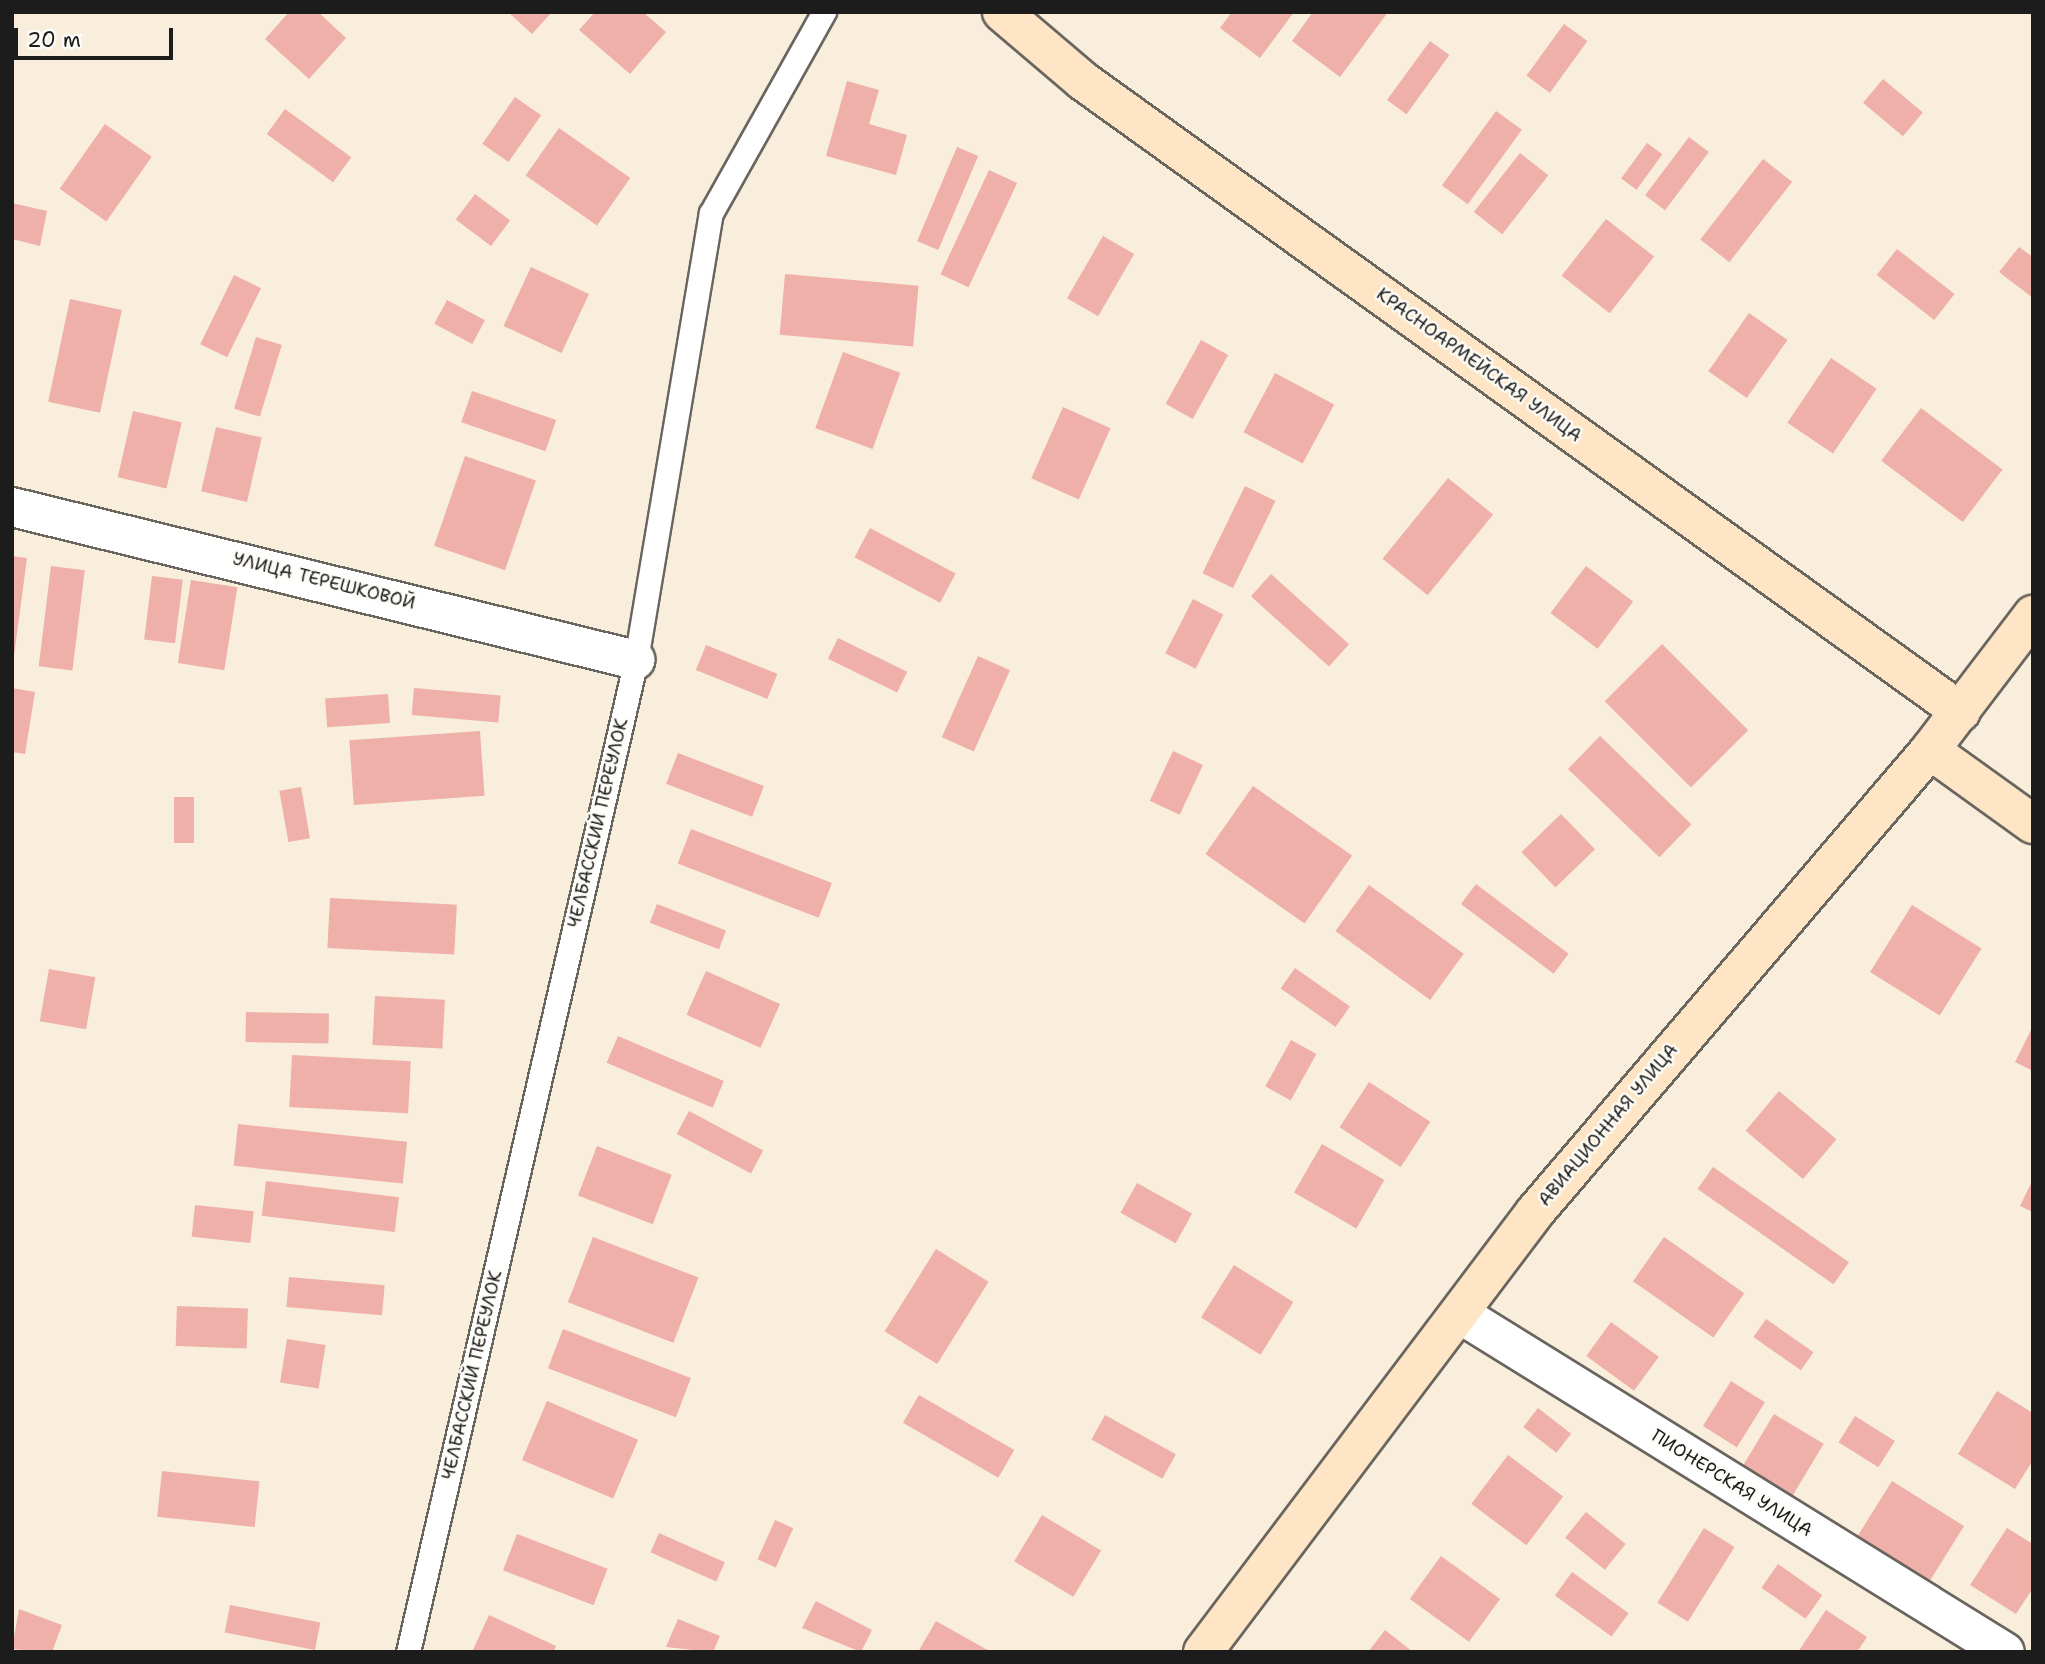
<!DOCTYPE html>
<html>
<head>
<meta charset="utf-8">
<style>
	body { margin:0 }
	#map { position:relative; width:2045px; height:1664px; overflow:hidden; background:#f9eddc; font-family:"Shantell Sans",sans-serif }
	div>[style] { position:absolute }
	.building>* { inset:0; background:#eeb0a9; transform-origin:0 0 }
	.roads { filter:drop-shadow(2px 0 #69655f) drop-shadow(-2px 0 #69655f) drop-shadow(0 2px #69655f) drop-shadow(0 -2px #69655f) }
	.lane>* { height:23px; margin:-11.5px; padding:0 11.5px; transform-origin:11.5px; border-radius:11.5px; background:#fff }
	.street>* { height:38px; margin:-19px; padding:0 19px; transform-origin:19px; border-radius:19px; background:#fff }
	.secondary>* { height:38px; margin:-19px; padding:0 19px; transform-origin:19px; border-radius:19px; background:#fee5c5 }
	span { translate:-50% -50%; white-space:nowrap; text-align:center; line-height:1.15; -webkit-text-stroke:5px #fdfcf7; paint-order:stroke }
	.street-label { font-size:18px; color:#1c1c1c }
	.frame { position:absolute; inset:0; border:14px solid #1c1c1c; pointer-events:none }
	.scale { position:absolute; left:14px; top:28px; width:159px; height:32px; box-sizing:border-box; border:4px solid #1c1c1c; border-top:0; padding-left:9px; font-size:21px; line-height:24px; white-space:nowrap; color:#1c1c1c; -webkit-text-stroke:5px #fdfcf7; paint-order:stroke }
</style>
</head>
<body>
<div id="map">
	<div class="building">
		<i style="clip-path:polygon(289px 12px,318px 12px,346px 38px,309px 79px,265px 39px)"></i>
		<i style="clip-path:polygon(508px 12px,552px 12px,532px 34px)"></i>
		<i style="clip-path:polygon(595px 12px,643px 12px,666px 32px,630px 74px,579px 30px)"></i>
		<i style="clip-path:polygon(1232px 12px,1294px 12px,1260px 58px,1220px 28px)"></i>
		<i style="clip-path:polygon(1313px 12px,1388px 12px,1340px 77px,1292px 41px)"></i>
		<i style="left:1564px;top:24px;width:29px;height:64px;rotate:36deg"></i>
		<i style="left:1430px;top:41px;width:24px;height:73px;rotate:36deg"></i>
		<i style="left:1883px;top:79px;width:52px;height:31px;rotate:40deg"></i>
		<i style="clip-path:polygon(847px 81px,879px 90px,869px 124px,907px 135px,896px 175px,826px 156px)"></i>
		<i style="left:515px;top:97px;width:32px;height:57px;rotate:35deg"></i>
		<i style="left:285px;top:109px;width:82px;height:31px;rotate:36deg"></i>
		<i style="left:1496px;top:111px;width:32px;height:92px;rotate:36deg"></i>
		<i style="left:105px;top:124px;width:57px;height:79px;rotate:35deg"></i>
		<i style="left:559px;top:128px;width:87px;height:58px;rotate:35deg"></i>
		<i style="left:1689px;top:137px;width:25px;height:73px;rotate:37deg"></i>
		<i style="left:1647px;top:143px;width:19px;height:44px;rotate:36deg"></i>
		<i style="left:957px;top:147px;width:23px;height:102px;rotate:23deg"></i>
		<i style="left:1520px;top:153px;width:36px;height:75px;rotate:38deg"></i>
		<i style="left:1763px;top:159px;width:37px;height:102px;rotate:38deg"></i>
		<i style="left:989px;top:170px;width:31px;height:115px;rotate:25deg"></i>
		<i style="left:475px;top:194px;width:44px;height:32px;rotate:37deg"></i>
		<i style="clip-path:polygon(12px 203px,47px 211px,40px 246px,12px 239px)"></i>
		<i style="left:1606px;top:219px;width:61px;height:72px;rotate:38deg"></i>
		<i style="left:1103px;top:236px;width:36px;height:72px;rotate:30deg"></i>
		<i style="clip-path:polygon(2019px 247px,2033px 257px,2033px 298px,1999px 272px)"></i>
		<i style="left:1897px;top:249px;width:73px;height:33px;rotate:38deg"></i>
		<i style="left:531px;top:267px;width:64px;height:65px;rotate:25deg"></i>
		<i style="left:785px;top:274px;width:134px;height:61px;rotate:5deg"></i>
		<i style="left:234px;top:275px;width:30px;height:77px;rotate:26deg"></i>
		<i style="left:70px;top:299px;width:53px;height:105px;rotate:12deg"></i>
		<i style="left:447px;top:300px;width:43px;height:27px;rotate:28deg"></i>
		<i style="left:1749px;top:313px;width:47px;height:71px;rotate:35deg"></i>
		<i style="left:256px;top:337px;width:27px;height:75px;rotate:17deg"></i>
		<i style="left:1201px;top:340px;width:31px;height:73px;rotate:29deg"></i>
		<i style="left:843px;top:352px;width:61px;height:81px;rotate:20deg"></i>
		<i style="left:1831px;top:358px;width:55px;height:78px;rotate:34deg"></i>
		<i style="left:1275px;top:373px;width:67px;height:67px;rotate:28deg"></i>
		<i style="left:472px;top:391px;width:89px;height:33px;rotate:19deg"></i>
		<i style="left:1063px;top:407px;width:52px;height:78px;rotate:24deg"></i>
		<i style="left:1921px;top:408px;width:102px;height:66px;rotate:37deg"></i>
		<i style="left:133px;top:411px;width:50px;height:68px;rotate:13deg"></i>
		<i style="left:216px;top:427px;width:47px;height:66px;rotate:13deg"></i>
		<i style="left:465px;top:456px;width:75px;height:95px;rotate:19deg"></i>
		<i style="left:1448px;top:478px;width:58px;height:104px;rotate:39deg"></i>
		<i style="left:1245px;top:486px;width:34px;height:97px;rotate:26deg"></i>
		<i style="left:870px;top:528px;width:97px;height:33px;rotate:28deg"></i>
		<i style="clip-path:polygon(12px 556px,27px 558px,14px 656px,12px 656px)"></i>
		<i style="left:51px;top:566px;width:34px;height:101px;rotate:7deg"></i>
		<i style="left:1586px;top:566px;width:59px;height:59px;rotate:37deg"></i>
		<i style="left:1271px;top:574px;width:105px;height:30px;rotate:42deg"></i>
		<i style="left:152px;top:576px;width:31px;height:64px;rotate:7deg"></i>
		<i style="left:191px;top:580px;width:47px;height:84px;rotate:9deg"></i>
		<i style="left:1193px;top:599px;width:34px;height:61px;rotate:27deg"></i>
		<i style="left:838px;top:638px;width:77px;height:23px;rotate:26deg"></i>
		<i style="left:1662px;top:644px;width:122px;height:81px;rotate:45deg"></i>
		<i style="left:706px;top:645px;width:77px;height:27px;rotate:22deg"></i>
		<i style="left:978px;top:656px;width:35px;height:89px;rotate:24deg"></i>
		<i style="clip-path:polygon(12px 688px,35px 692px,25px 754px,12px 752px)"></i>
		<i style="left:414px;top:688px;width:87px;height:27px;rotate:5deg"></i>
		<i style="left:388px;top:694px;width:29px;height:63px;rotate:86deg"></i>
		<i style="left:480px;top:731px;width:65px;height:131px;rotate:86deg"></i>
		<i style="left:1600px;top:736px;width:127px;height:46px;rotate:44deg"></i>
		<i style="left:1173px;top:751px;width:33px;height:55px;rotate:25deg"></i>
		<i style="left:678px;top:753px;width:92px;height:33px;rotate:21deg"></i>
		<i style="left:1253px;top:786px;width:121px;height:83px;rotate:35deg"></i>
		<i style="left:301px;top:787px;width:52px;height:22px;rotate:80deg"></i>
		<i style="left:174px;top:797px;width:20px;height:46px"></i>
		<i style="left:1561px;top:814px;width:49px;height:55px;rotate:46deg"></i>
		<i style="left:691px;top:829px;width:151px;height:37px;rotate:21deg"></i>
		<i style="left:1476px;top:884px;width:116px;height:25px;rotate:37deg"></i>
		<i style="left:1369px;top:885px;width:117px;height:57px;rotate:36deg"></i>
		<i style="left:330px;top:898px;width:127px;height:50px;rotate:3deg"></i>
		<i style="left:657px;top:904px;width:74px;height:20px;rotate:21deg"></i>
		<i style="left:1912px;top:905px;width:82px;height:79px;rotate:32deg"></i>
		<i style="left:1295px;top:968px;width:67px;height:25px;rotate:35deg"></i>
		<i style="left:49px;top:969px;width:47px;height:53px;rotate:10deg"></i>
		<i style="left:706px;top:971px;width:81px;height:48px;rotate:24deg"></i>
		<i style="left:375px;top:996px;width:70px;height:49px;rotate:3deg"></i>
		<i style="left:246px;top:1012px;width:83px;height:30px;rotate:1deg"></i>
		<i style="clip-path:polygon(2033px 1026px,2033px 1071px,2015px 1062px)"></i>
		<i style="left:618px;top:1036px;width:115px;height:29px;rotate:23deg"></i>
		<i style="left:1291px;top:1040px;width:29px;height:53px;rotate:29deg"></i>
		<i style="left:292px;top:1055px;width:119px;height:52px;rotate:3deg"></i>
		<i style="left:1369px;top:1082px;width:73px;height:54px;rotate:33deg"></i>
		<i style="left:1779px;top:1091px;width:75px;height:52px;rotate:40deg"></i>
		<i style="left:689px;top:1111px;width:84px;height:26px;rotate:28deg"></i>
		<i style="left:238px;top:1124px;width:170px;height:42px;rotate:6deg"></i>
		<i style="left:1322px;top:1144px;width:72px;height:56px;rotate:30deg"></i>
		<i style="left:597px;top:1146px;width:80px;height:53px;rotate:21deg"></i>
		<i style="left:1713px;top:1167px;width:166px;height:27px;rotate:35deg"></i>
		<i style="clip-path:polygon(2033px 1179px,2033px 1212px,2020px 1206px)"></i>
		<i style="left:266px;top:1181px;width:134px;height:35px;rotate:7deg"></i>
		<i style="left:1137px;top:1183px;width:63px;height:34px;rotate:29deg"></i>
		<i style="left:195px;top:1205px;width:59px;height:32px;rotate:6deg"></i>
		<i style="left:593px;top:1237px;width:113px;height:70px;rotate:21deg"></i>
		<i style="left:1664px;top:1237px;width:98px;height:54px;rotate:35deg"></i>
		<i style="left:936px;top:1249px;width:62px;height:97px;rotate:32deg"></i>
		<i style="left:1234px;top:1265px;width:70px;height:62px;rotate:32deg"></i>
		<i style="left:289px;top:1277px;width:96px;height:30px;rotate:5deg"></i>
		<i style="left:177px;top:1306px;width:71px;height:40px;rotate:2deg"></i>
		<i style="left:1766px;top:1319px;width:58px;height:22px;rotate:35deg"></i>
		<i style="left:1611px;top:1322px;width:59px;height:42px;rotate:36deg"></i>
		<i style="left:563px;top:1329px;width:137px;height:42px;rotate:21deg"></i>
		<i style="left:287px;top:1339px;width:39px;height:44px;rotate:9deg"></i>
		<i style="left:1731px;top:1381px;width:40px;height:53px;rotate:32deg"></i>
		<i style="clip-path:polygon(1997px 1391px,2033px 1413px,2033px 1460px,2015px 1489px,1958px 1454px)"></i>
		<i style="left:919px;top:1395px;width:110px;height:32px;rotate:30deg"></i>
		<i style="left:547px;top:1401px;width:99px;height:64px;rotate:23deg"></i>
		<i style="left:1538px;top:1408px;width:42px;height:24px;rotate:38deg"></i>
		<i style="left:1774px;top:1414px;width:58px;height:62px;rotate:31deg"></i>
		<i style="left:1105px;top:1415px;width:81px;height:28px;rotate:29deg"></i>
		<i style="left:1855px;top:1416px;width:47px;height:31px;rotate:32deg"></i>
		<i style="left:1508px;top:1455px;width:69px;height:61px;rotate:37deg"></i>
		<i style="left:162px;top:1471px;width:98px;height:46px;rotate:6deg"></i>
		<i style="left:1892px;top:1481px;width:85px;height:68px;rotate:32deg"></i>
		<i style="left:1586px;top:1512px;width:51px;height:33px;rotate:39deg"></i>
		<i style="left:1042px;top:1515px;width:69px;height:54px;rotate:31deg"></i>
		<i style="left:775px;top:1520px;width:20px;height:43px;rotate:24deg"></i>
		<i style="left:1704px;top:1528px;width:36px;height:88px;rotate:32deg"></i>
		<i style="clip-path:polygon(2007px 1528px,2033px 1544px,2033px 1588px,2016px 1614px,1970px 1585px)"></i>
		<i style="left:659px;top:1533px;width:72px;height:21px;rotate:24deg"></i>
		<i style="left:517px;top:1534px;width:97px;height:39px;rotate:21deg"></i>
		<i style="left:1441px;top:1556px;width:73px;height:53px;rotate:36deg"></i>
		<i style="left:1778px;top:1564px;width:54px;height:29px;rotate:35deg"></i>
		<i style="left:1572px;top:1572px;width:70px;height:29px;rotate:36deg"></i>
		<i style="clip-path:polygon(816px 1601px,872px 1630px,861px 1652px,802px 1628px)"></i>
		<i style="left:230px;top:1605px;width:92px;height:28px;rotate:11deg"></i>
		<i style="clip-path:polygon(19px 1609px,62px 1625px,52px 1652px,12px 1649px)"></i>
		<i style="clip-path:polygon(1826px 1610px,1867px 1637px,1857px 1652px,1798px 1652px)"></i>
		<i style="clip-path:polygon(489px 1615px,556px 1646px,554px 1652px,472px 1652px)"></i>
		<i style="clip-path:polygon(678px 1619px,720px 1636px,713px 1652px,666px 1647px)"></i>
		<i style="clip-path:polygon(936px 1621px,991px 1652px,918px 1652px)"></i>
		<i style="clip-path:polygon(1385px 1630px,1413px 1652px,1368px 1652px)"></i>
	</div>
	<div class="roads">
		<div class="lane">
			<i style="left:408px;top:1652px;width:1018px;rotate:-77.06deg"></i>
			<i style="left:636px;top:660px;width:453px;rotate:-80.5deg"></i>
			<i style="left:711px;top:213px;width:231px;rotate:-60.7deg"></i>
		</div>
		<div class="street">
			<i style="left:12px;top:507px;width:642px;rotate:13.78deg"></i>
			<i style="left:1460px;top:1314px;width:641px;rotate:31.81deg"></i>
		</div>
		<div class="secondary">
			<i style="left:1002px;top:12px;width:106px;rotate:40.4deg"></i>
			<i style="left:1083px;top:81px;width:1081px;rotate:35.7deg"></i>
			<i style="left:1930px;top:750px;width:127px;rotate:35.7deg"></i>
			<i style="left:1203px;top:1652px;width:551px;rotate:-52.96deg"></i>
			<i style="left:1535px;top:1212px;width:608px;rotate:-49.47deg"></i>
			<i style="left:1930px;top:750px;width:170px;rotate:-52.7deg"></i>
		</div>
	</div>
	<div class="street-label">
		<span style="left:1479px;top:365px;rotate:36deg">КРАСНОАРМЕЙСКАЯ УЛИЦА</span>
		<span style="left:324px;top:581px;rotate:14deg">УЛИЦА ТЕРЕШКОВОЙ</span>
		<span style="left:598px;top:823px;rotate:-77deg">ЧЕЛБАССКИЙ ПЕРЕУЛОК</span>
		<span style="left:1608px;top:1125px;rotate:-50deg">АВИАЦИОННАЯ УЛИЦА</span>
		<span style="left:472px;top:1375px;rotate:-77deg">ЧЕЛБАССКИЙ ПЕРЕУЛОК</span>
		<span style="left:1732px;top:1483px;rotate:32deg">ПИОНЕРСКАЯ УЛИЦА</span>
	</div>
	<div class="frame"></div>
	<div class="scale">20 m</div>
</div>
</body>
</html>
